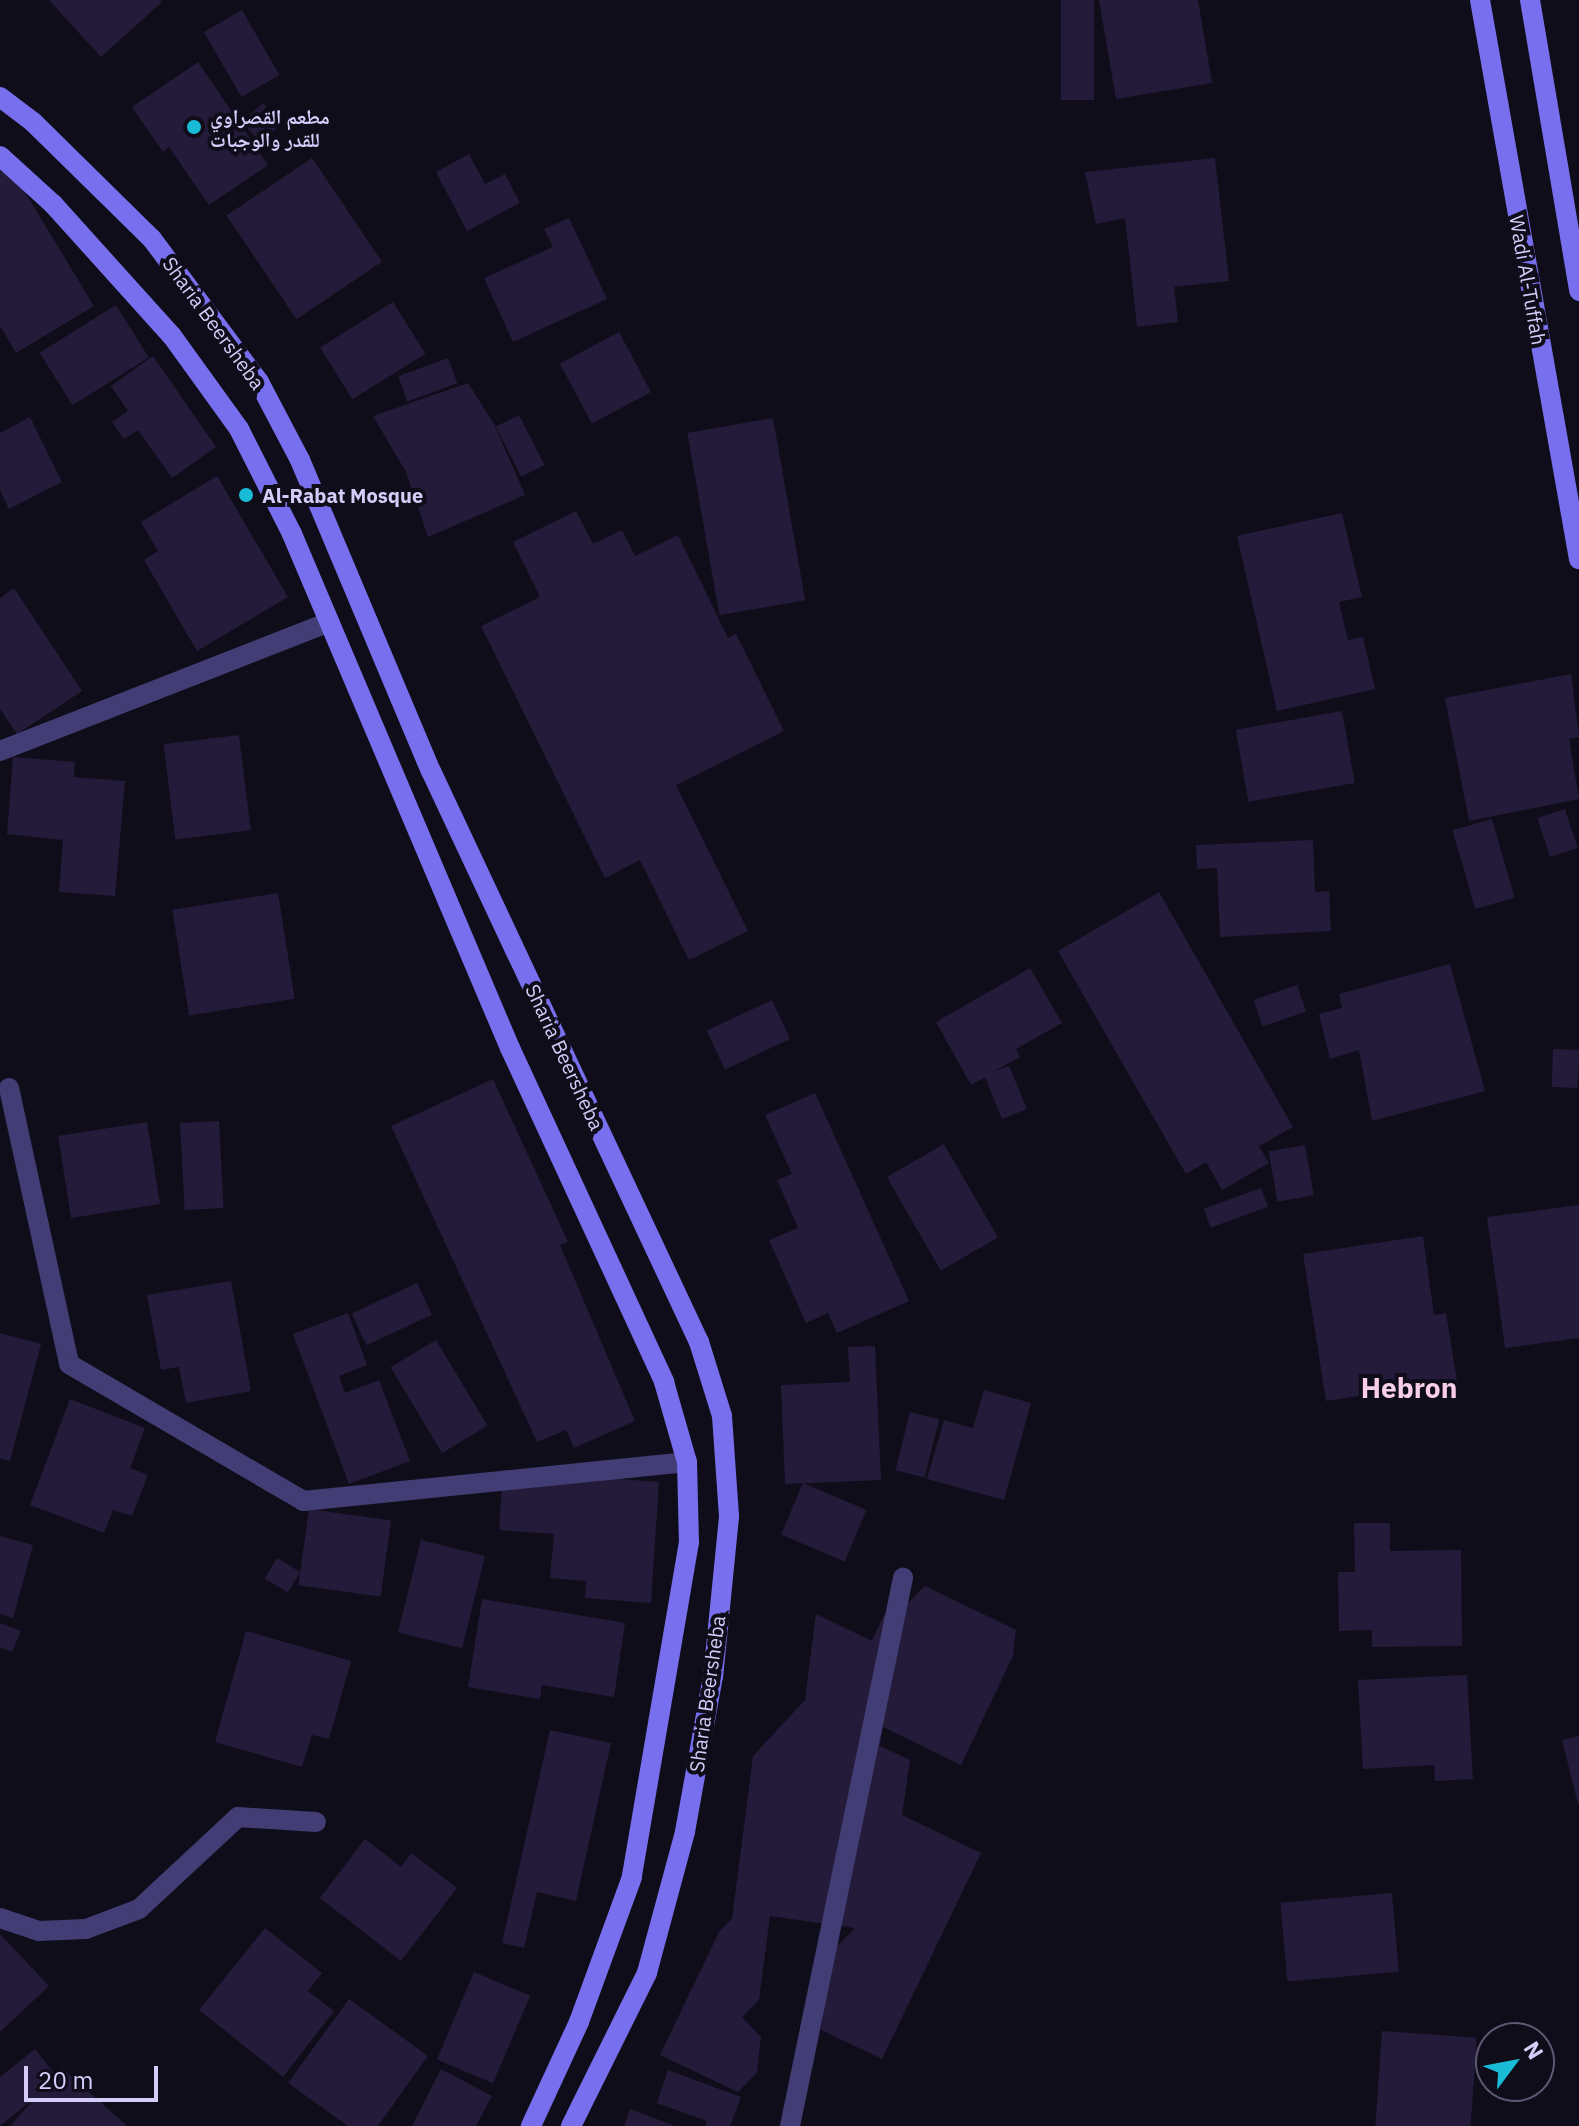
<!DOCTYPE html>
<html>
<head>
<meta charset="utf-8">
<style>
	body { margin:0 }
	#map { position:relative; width:1579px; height:2126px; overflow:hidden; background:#100d1a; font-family:"IBM Plex Sans","Noto Naskh Arabic",sans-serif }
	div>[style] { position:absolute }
	.building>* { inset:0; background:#231b39; transform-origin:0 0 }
	.street>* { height:20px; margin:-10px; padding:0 10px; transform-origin:10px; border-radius:10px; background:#423d74 }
	.secondary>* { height:20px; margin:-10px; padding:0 10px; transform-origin:10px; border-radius:10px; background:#786fee }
	.dots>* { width:22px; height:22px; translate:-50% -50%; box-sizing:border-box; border:4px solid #100d1a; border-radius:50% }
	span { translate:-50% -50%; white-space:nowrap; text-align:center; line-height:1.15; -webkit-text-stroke:8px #100d1a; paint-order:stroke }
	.poi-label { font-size:20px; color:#d4ccf9; font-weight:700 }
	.left { translate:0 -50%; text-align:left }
	.street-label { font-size:20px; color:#d4ccf9 }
	.district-label { font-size:28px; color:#f9cee7; font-weight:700 }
	.north { position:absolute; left:1475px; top:2022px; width:80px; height:80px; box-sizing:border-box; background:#100d1a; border:2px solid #5e5973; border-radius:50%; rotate:58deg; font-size:22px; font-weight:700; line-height:32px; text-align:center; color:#d4ccf9 }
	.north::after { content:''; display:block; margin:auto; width:28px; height:36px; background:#1abbd7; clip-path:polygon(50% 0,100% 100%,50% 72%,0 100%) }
	.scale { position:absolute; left:24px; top:2066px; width:134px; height:36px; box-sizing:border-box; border:4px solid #d4ccf9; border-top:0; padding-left:10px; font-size:24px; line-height:28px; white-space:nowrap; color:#d4ccf9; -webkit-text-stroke:6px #100d1a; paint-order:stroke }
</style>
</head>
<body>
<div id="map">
	<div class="building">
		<i style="clip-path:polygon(49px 0,160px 0,162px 2px,101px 57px)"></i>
		<i style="left:1061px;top:0;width:33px;height:100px"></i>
		<i style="clip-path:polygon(1099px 0,1198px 0,1212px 83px,1116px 99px)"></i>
		<i style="left:242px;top:10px;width:75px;height:44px;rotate:60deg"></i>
		<i style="clip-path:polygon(198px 62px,268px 165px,209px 205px,169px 147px,163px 152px,132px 107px)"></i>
		<i style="left:263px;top:103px;width:28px;height:28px;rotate:49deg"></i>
		<i style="clip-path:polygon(0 151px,94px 306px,16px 353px,0 326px)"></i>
		<i style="clip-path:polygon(469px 154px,485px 184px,505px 174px,520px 203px,467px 231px,436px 172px)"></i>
		<i style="left:312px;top:158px;width:125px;height:103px;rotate:56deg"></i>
		<i style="clip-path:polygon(1215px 158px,1229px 281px,1174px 287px,1178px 322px,1137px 327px,1125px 218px,1096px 224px,1085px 172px)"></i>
		<i style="clip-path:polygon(569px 218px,607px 299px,513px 342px,484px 278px,553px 247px,544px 229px)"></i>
		<i style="left:393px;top:302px;width:61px;height:86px;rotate:58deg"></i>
		<i style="left:116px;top:305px;width:62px;height:90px;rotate:58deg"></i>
		<i style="left:619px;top:332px;width:68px;height:67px;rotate:62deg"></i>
		<i style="clip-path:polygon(153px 356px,216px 447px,172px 478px,138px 430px,124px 439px,112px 422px,128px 411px,111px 386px)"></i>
		<i style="left:448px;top:358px;width:27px;height:53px;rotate:70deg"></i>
		<i style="clip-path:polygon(468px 383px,494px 424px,525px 495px,428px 537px,406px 472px,373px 416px)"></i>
		<i style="left:519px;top:415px;width:56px;height:26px;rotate:63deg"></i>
		<i style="clip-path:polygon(30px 417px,62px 482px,9px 509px,0 490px,0 433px)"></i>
		<i style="left:773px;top:418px;width:185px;height:87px;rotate:80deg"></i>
		<i style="clip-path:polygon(217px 476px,288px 597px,197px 651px,144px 560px,158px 551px,141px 522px)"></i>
		<i style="clip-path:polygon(576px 511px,593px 544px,622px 530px,635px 556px,678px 535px,728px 638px,736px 634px,784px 731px,676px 785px,748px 931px,689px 960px,640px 860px,605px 878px,481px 626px,540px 597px,513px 542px)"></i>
		<i style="clip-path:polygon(1342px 513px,1362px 597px,1339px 602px,1348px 640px,1363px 637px,1375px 689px,1277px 711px,1237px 536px)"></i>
		<i style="clip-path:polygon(14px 588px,82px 691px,17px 734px,0 709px,0 598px)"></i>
		<i style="clip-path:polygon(1571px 674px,1579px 737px,1569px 739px,1579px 799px,1469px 821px,1445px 698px)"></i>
		<i style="left:1342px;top:711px;width:73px;height:108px;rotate:80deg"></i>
		<i style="left:239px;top:735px;width:96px;height:76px;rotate:83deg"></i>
		<i style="clip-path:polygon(13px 757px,75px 762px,74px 777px,125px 781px,115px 896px,59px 892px,63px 840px,7px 834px)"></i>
		<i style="left:1565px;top:809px;width:41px;height:29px;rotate:72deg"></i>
		<i style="left:1492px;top:819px;width:82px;height:41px;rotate:74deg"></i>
		<i style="clip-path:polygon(1313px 840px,1315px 892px,1329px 891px,1331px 931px,1220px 937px,1217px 868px,1197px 869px,1196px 845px)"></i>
		<i style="clip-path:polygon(1159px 892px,1293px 1127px,1259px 1146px,1269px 1163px,1222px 1190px,1206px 1162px,1186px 1174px,1058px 951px)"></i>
		<i style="left:278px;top:893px;width:107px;height:107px;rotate:81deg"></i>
		<i style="clip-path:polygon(1450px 964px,1485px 1091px,1372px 1121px,1359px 1050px,1330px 1059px,1319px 1014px,1342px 1008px,1339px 994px)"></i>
		<i style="clip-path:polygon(1030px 968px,1062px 1023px,1016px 1049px,1020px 1057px,993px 1072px,1009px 1066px,1027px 1109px,1002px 1119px,985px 1077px,971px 1085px,936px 1022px)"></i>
		<i style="left:1297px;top:985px;width:28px;height:46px;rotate:71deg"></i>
		<i style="left:772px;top:1000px;width:43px;height:72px;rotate:65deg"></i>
		<i style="left:1553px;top:1049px;width:26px;height:38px;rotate:2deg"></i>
		<i style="clip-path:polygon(493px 1079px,568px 1242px,560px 1245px,635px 1421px,574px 1448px,566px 1430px,537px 1442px,391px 1126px)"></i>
		<i style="clip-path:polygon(815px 1093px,909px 1301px,837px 1333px,828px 1313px,806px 1323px,769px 1240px,798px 1228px,777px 1180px,792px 1174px,765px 1115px)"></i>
		<i style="left:219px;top:1121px;width:87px;height:39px;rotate:87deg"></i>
		<i style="left:147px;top:1122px;width:83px;height:90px;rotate:81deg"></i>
		<i style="left:944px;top:1144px;width:108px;height:66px;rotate:60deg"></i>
		<i style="left:1305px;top:1145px;width:51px;height:37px;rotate:80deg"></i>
		<i style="left:1261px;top:1188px;width:20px;height:61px;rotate:70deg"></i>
		<i style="clip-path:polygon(1579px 1205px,1579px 1338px,1505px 1348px,1487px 1217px)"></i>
		<i style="clip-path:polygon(1423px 1236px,1434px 1315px,1446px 1313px,1457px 1381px,1326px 1401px,1303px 1254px)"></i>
		<i style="clip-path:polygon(231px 1281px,251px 1391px,186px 1403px,179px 1367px,161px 1370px,147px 1295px)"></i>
		<i style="left:417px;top:1283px;width:35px;height:72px;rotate:65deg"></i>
		<i style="clip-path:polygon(348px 1313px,367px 1365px,339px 1376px,345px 1393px,379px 1380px,410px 1461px,349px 1484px,293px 1334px)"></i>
		<i style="clip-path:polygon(0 1333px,41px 1344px,10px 1461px,0 1458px)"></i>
		<i style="left:436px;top:1340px;width:100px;height:53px;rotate:59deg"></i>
		<i style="clip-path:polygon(875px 1346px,881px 1480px,785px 1484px,781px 1385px,850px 1382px,848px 1347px)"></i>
		<i style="clip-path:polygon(984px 1390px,1031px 1403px,1004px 1500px,927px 1479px,944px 1420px,973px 1428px)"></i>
		<i style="clip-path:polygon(70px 1399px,145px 1428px,130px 1468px,148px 1475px,132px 1516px,113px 1510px,104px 1533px,30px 1505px)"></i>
		<i style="left:910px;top:1412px;width:30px;height:60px;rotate:14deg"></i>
		<i style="clip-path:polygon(503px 1470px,659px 1482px,651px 1603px,585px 1598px,586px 1581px,550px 1578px,554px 1534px,499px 1530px)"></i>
		<i style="left:803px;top:1483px;width:69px;height:56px;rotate:23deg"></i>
		<i style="left:309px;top:1509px;width:83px;height:77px;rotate:8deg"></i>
		<i style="clip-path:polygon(1354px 1523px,1390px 1523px,1390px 1551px,1461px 1550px,1462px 1646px,1372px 1647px,1372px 1630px,1339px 1631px,1338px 1572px,1355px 1572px)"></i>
		<i style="clip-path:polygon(0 1536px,33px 1545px,13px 1618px,0 1614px)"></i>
		<i style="left:421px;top:1540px;width:66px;height:95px;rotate:14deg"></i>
		<i style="left:277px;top:1558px;width:27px;height:24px;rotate:31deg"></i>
		<i style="clip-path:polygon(925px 1586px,1016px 1630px,1013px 1656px,961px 1765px,883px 1727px,880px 1746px,910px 1760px,902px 1815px,981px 1853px,882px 2059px,821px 2030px,830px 1954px,855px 1928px,770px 1916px,759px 2000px,742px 2017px,761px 2037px,757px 2073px,738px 2092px,660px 2055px,719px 1932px,732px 1919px,753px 1756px,805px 1700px,816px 1614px,872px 1641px,884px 1615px,895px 1616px)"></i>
		<i style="clip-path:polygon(482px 1599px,625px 1623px,614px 1697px,542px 1685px,540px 1699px,468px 1687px)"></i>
		<i style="clip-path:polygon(0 1623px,21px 1631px,12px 1652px,0 1647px)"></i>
		<i style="clip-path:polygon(246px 1631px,351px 1661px,329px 1739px,312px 1735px,302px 1767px,215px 1742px)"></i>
		<i style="clip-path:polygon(1467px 1675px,1473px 1779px,1435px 1781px,1434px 1765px,1363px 1769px,1358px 1680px)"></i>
		<i style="clip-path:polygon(550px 1730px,611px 1743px,576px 1901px,537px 1892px,524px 1948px,502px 1943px)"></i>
		<i style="clip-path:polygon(1579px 1736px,1579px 1803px,1578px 1804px,1562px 1740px)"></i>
		<i style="clip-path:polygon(365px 1839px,401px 1867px,411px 1853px,457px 1888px,401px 1961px,320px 1898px)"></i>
		<i style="left:1392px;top:1893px;width:79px;height:112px;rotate:85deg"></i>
		<i style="clip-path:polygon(265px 1928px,322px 1973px,308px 1991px,334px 2011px,283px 2077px,199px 2010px)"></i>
		<i style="clip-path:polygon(0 1934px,49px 1986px,0 2032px)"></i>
		<i style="left:474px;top:1972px;width:61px;height:95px;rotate:23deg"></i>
		<i style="clip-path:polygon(349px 1999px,428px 2056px,378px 2126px,348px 2126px,288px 2083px)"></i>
		<i style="left:1382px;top:2031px;width:95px;height:95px;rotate:4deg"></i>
		<i style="clip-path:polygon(35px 2049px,56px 2076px,62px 2068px,127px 2126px,10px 2126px,36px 2097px,0 2126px,0 2077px)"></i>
		<i style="clip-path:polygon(441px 2069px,492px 2096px,476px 2126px,412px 2126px)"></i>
		<i style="clip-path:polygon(668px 2070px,741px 2097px,730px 2126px,705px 2126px,707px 2121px,657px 2103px)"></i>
		<i style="clip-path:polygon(630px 2109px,675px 2126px,624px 2126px)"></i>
	</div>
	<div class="street">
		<i style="left:0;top:751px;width:354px;rotate:-21.4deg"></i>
		<i style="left:9px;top:1088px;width:282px;rotate:77.7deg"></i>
		<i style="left:69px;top:1364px;width:271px;rotate:30.3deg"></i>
		<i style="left:303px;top:1501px;width:386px;rotate:-5.8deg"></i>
		<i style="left:0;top:1918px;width:41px;rotate:18.4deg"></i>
		<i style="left:39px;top:1931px;width:47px;rotate:-2.4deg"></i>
		<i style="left:86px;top:1929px;width:57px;rotate:-20.7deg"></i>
		<i style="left:139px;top:1909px;width:135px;rotate:-42.9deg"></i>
		<i style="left:238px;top:1817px;width:78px;rotate:3.7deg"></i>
		<i style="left:790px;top:2126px;width:560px;rotate:-78.35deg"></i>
	</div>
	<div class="secondary">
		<i style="left:1480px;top:0;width:568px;rotate:79.96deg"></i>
		<i style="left:1530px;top:0;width:295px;rotate:80.4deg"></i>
		<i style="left:0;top:97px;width:41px;rotate:37.1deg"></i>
		<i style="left:33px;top:122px;width:167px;rotate:44.5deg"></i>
		<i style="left:152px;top:239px;width:179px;rotate:53.2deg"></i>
		<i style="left:259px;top:382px;width:88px;rotate:62.3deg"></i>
		<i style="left:300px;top:460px;width:337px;rotate:67.2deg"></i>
		<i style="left:431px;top:771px;width:631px;rotate:64.86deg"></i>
		<i style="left:699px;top:1342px;width:77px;rotate:72.7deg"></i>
		<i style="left:722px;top:1416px;width:101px;rotate:86deg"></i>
		<i style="left:729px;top:1517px;width:160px;rotate:95.7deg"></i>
		<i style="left:713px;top:1676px;width:158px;rotate:100.2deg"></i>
		<i style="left:685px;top:1832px;width:146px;rotate:105.1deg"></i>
		<i style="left:647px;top:1973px;width:171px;rotate:116.4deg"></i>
		<i style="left:0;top:156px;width:72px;rotate:42.2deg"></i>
		<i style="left:53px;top:204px;width:178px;rotate:48deg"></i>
		<i style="left:172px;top:336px;width:115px;rotate:54.2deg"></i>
		<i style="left:239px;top:429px;width:118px;rotate:63.2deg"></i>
		<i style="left:292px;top:534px;width:558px;rotate:67.02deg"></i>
		<i style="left:510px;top:1048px;width:368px;rotate:65.2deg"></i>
		<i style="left:664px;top:1382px;width:83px;rotate:74deg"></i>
		<i style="left:687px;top:1462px;width:80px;rotate:88.6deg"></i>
		<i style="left:689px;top:1542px;width:340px;rotate:99.7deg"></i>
		<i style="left:632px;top:1877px;width:154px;rotate:110.1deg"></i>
		<i style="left:579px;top:2022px;width:115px;rotate:114.8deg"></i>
	</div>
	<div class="dots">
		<i style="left:194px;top:127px;background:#1abbd7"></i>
		<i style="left:246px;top:495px;background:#1abbd7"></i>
	</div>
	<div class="poi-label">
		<span class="left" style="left:210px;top:128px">مطعم القصراوي<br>للقدر والوجبات</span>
		<span class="left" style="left:262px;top:495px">Al-Rabat Mosque</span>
	</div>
	<div class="street-label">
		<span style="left:1528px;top:280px;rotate:80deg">Wadi Al-Tuffah</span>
		<span style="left:214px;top:323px;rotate:54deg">Sharia Beersheba</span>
		<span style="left:565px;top:1057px;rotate:65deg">Sharia Beersheba</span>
		<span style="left:707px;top:1694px;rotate:-82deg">Sharia Beersheba</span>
	</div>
	<div class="district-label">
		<span style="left:1409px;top:1388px">Hebron</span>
	</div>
	<div class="north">N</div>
	<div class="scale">20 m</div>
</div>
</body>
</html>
